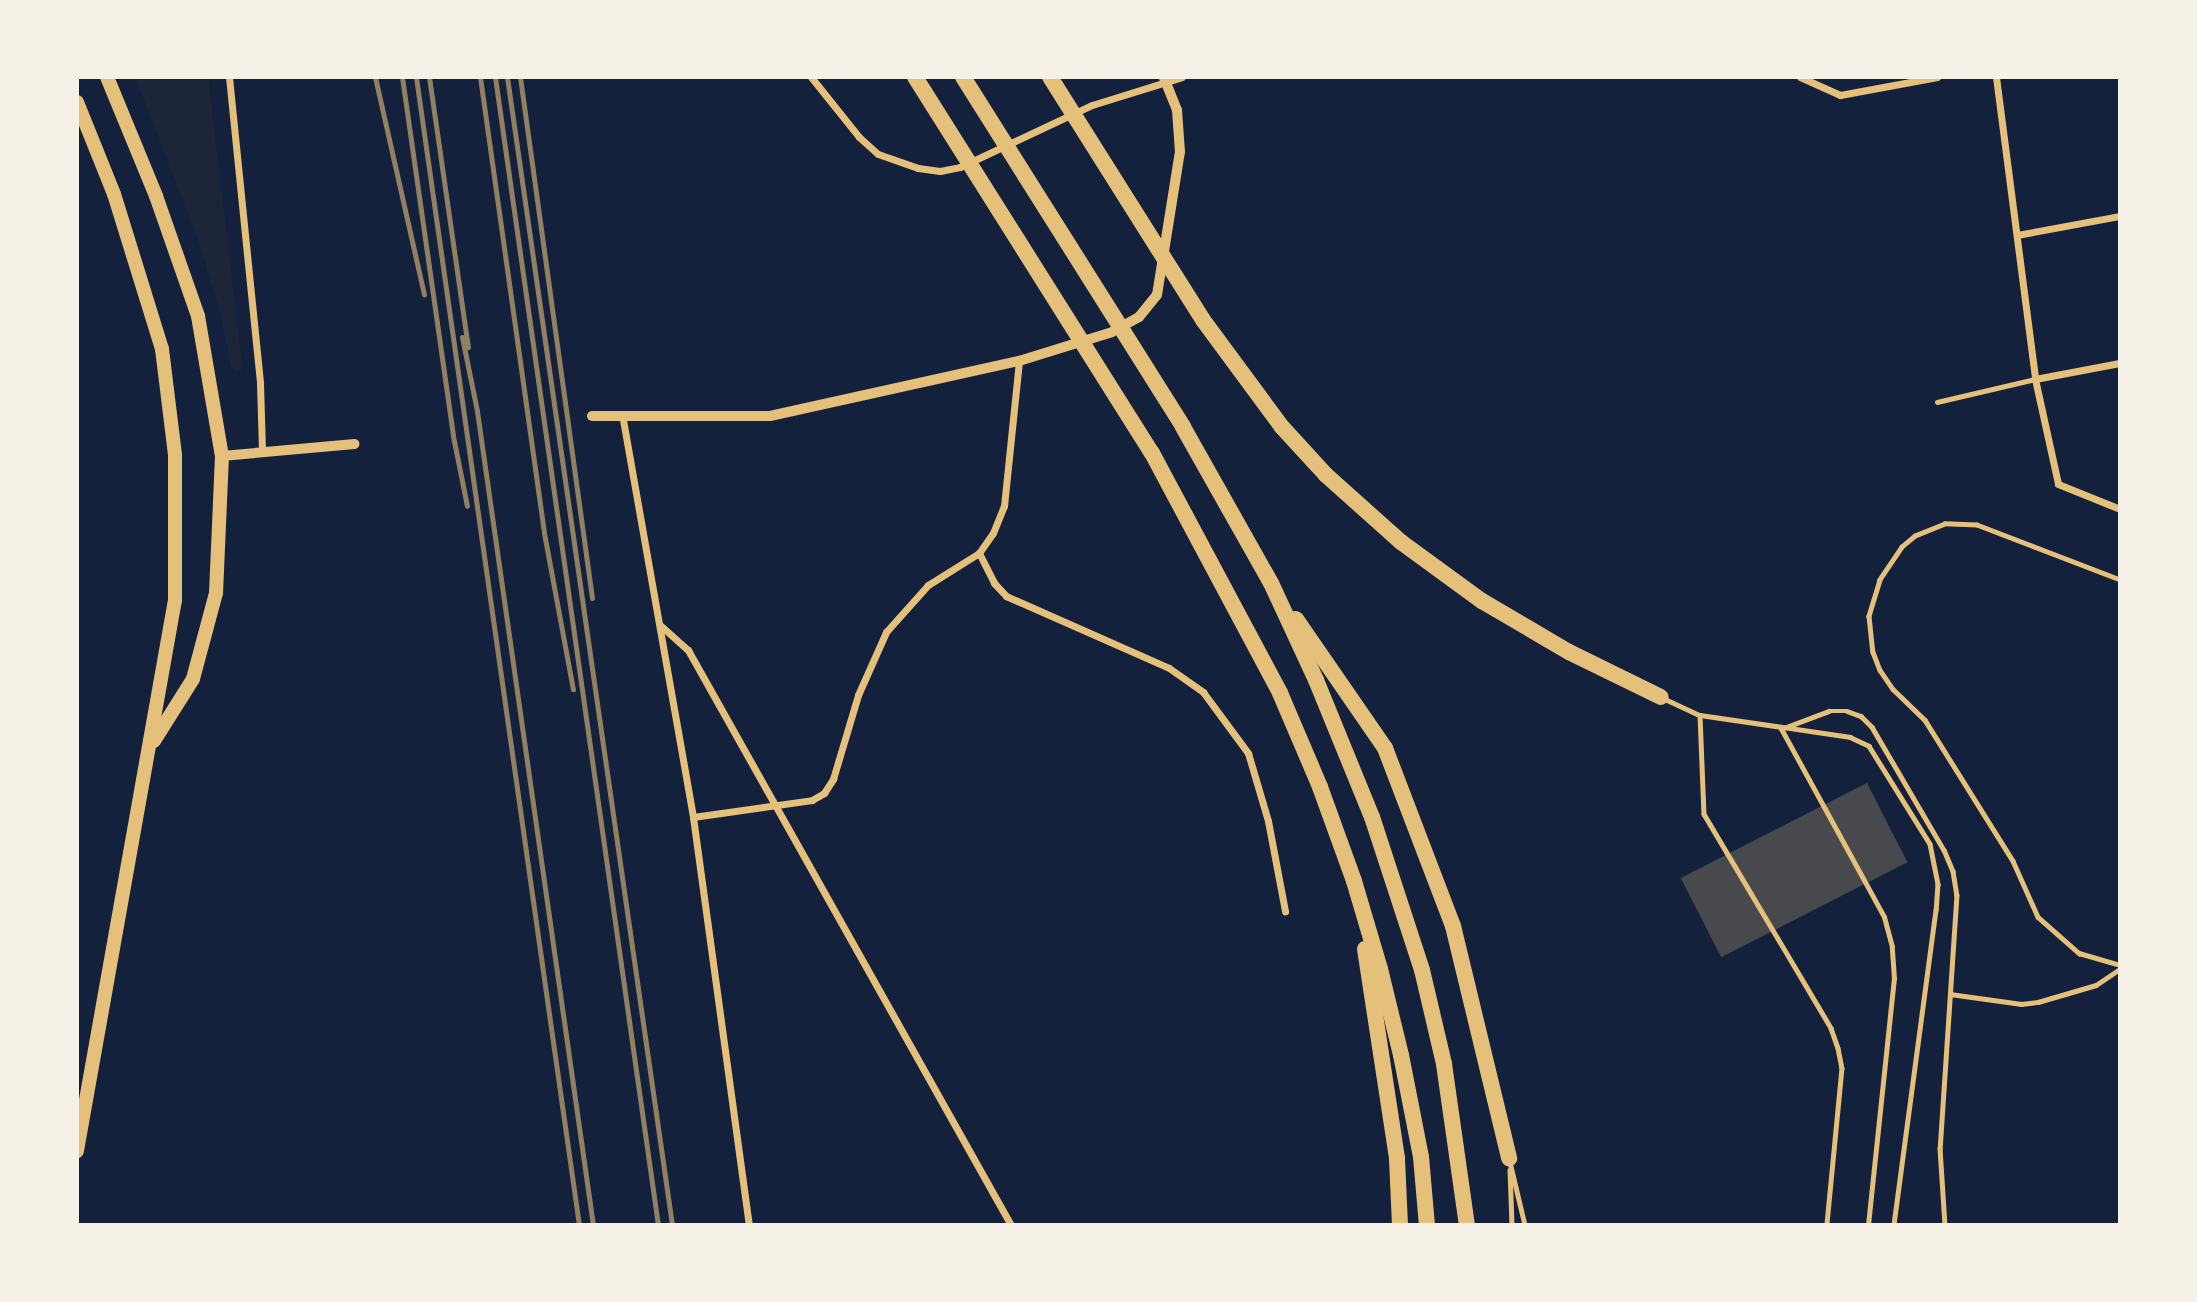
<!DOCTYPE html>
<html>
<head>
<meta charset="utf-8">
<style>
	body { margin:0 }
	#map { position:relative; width:2197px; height:1302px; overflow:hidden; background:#14213d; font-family:"Alegreya Sans",sans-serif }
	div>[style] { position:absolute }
	.green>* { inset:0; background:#1d2539 }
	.building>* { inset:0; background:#48494c; transform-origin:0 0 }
	.service>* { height:4.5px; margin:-2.25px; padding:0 2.25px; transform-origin:2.25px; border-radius:2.25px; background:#e5c07b }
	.minor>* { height:7px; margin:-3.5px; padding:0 3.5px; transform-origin:3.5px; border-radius:3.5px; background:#e5c07b }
	.tertiary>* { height:10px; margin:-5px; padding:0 5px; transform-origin:5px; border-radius:5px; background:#e5c07b }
	.trunk>* { height:14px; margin:-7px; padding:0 7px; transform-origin:7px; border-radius:7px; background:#e5c07b }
	.motorway>* { height:16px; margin:-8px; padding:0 8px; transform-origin:8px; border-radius:8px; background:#e5c07b }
	.rail>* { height:5px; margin:-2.5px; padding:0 2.5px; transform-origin:2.5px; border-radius:2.5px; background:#918062 }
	span { translate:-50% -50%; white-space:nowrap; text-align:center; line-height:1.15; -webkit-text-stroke:5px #f6f1e7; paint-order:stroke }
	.frame { position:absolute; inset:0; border:79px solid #f6f1e7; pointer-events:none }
</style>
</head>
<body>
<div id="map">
	<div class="green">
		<i style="clip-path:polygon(135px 77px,208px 77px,243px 371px,235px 371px,231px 367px,221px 316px,198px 239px)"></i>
	</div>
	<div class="building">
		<i style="left:1867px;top:783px;width:89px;height:209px;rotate:63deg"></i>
	</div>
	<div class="service">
		<i style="left:1937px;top:402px;width:101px;rotate:-13.2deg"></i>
		<i style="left:2120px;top:580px;width:153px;rotate:-159deg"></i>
		<i style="left:1977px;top:525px;width:32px;rotate:-178deg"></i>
		<i style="left:1945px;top:524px;width:32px;rotate:158deg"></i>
		<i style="left:1915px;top:536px;width:17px;rotate:140deg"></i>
		<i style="left:1902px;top:547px;width:40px;rotate:124deg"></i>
		<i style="left:1880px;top:580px;width:38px;rotate:107deg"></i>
		<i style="left:1869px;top:616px;width:36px;rotate:84deg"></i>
		<i style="left:1873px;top:652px;width:19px;rotate:69deg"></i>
		<i style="left:1880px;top:670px;width:23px;rotate:56deg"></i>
		<i style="left:1893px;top:689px;width:45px;rotate:44.1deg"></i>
		<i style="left:1925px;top:720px;width:166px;rotate:58deg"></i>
		<i style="left:2013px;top:861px;width:61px;rotate:65.9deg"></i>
		<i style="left:2038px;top:917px;width:55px;rotate:41.3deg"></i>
		<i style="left:2079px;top:953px;width:43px;rotate:16.3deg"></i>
		<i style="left:1665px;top:699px;width:38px;rotate:25deg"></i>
		<i style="left:1700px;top:715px;width:152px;rotate:8.3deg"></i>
		<i style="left:1850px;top:737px;width:21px;rotate:25deg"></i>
		<i style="left:1869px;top:746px;width:115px;rotate:58.1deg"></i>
		<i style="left:1930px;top:844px;width:41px;rotate:78.7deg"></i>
		<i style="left:1938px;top:884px;width:26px;rotate:94deg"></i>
		<i style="left:1936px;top:910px;width:318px;rotate:97.6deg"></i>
		<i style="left:1700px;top:715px;width:99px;rotate:87.7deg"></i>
		<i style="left:1704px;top:814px;width:249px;rotate:59.3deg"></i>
		<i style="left:1831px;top:1028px;width:21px;rotate:71deg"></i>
		<i style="left:1838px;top:1048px;width:20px;rotate:79deg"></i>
		<i style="left:1842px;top:1068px;width:158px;rotate:95.5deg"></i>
		<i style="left:1950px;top:994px;width:72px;rotate:8deg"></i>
		<i style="left:2021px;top:1004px;width:17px;rotate:-7deg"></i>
		<i style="left:2038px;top:1002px;width:60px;rotate:-16.3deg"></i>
		<i style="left:2096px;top:985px;width:29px;rotate:-34deg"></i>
		<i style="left:1510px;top:1162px;width:65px;rotate:76.6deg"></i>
		<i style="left:1510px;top:1170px;width:55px;rotate:87.9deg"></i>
		<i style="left:1868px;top:1225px;width:247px;rotate:-84deg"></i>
		<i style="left:1894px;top:979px;width:32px;rotate:-94deg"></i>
		<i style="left:1892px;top:947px;width:31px;rotate:-105deg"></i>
		<i style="left:1884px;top:917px;width:214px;rotate:-118.7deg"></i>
		<i style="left:1781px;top:729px;width:51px;rotate:-20.6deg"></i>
		<i style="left:1829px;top:711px;width:18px"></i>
		<i style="left:1847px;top:711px;width:15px;rotate:20deg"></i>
		<i style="left:1861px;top:716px;width:16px;rotate:45deg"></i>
		<i style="left:1872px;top:727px;width:143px;rotate:59.7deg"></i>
		<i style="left:1944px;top:850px;width:23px;rotate:67deg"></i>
		<i style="left:1953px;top:871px;width:24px;rotate:81deg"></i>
		<i style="left:1957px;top:895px;width:254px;rotate:93.8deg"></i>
		<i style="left:1940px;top:1148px;width:77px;rotate:86.3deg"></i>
	</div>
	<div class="minor">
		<i style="left:229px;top:77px;width:308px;rotate:84.2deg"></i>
		<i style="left:260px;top:383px;width:69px;rotate:88.3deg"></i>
		<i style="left:811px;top:77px;width:77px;rotate:51.3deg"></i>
		<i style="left:859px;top:137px;width:25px;rotate:42deg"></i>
		<i style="left:878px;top:154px;width:42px;rotate:19.3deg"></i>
		<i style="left:918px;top:168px;width:22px;rotate:8deg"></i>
		<i style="left:940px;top:171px;width:20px;rotate:-11deg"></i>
		<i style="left:960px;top:167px;width:146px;rotate:-25.2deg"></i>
		<i style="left:1092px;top:105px;width:94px;rotate:-17.3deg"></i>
		<i style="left:1800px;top:77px;width:44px;rotate:24.2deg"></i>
		<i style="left:1840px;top:95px;width:99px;rotate:-10.5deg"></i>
		<i style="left:1996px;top:77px;width:305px;rotate:82.6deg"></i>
		<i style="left:2035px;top:379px;width:107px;rotate:77.6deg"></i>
		<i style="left:2058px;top:484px;width:67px;rotate:22deg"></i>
		<i style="left:2017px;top:235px;width:105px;rotate:-10.5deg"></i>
		<i style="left:2035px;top:379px;width:86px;rotate:-10.7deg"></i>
		<i style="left:622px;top:414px;width:409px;rotate:80deg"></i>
		<i style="left:693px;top:817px;width:412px;rotate:82.2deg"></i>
		<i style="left:979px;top:553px;width:34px;rotate:63deg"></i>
		<i style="left:994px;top:583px;width:18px;rotate:47deg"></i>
		<i style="left:1006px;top:596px;width:178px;rotate:23.8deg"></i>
		<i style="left:1169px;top:668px;width:42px;rotate:35.2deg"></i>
		<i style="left:1203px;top:692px;width:76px;rotate:53.6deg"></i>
		<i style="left:1248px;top:753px;width:71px;rotate:73.6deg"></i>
		<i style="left:1268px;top:821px;width:92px;rotate:79.3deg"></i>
		<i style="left:660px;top:625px;width:38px;rotate:42deg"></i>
		<i style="left:688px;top:650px;width:660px;rotate:60.68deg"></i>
		<i style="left:693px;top:817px;width:120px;rotate:-8.1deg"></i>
		<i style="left:812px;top:800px;width:14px;rotate:-30deg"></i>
		<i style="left:824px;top:793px;width:17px;rotate:-57deg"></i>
		<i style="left:833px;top:779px;width:88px;rotate:-73.4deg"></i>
		<i style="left:858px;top:695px;width:69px;rotate:-66deg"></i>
		<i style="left:886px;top:632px;width:63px;rotate:-48.2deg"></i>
		<i style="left:928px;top:585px;width:60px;rotate:-32.1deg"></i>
		<i style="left:979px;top:553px;width:24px;rotate:-55deg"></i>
		<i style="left:993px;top:533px;width:29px;rotate:-68deg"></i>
		<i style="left:1004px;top:506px;width:146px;rotate:-84.1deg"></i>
	</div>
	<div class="tertiary">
		<i style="left:592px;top:416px;width:178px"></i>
		<i style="left:770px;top:416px;width:255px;rotate:-12.5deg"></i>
		<i style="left:1019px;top:361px;width:97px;rotate:-17.3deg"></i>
		<i style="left:1112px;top:332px;width:31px;rotate:-29deg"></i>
		<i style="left:1139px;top:317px;width:28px;rotate:-51deg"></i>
		<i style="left:1157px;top:295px;width:145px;rotate:-80.9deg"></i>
		<i style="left:1180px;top:152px;width:42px;rotate:-94.1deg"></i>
		<i style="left:1177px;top:110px;width:35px;rotate:-112deg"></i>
		<i style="left:222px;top:456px;width:133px;rotate:-5.2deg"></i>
	</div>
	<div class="trunk">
		<i style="left:107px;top:77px;width:129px;rotate:67.6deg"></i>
		<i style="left:156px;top:196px;width:127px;rotate:70.7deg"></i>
		<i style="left:198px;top:316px;width:142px;rotate:80.3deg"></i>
		<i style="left:222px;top:456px;width:137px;rotate:92.5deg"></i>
		<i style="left:216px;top:593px;width:89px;rotate:105deg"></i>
		<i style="left:193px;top:679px;width:73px;rotate:122.2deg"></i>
		<i style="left:77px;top:102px;width:99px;rotate:68.1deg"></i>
		<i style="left:114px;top:194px;width:162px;rotate:72.8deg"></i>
		<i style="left:162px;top:349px;width:107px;rotate:83deg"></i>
		<i style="left:175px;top:455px;width:145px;rotate:90deg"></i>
		<i style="left:175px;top:600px;width:560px;rotate:100.09deg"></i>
	</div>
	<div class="motorway">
		<i style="left:915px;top:77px;width:444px;rotate:57.8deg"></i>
		<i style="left:1152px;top:453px;width:272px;rotate:61.9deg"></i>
		<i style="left:1280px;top:693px;width:102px;rotate:66.9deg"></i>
		<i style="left:1320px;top:787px;width:100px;rotate:70.1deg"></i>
		<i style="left:1354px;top:881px;width:92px;rotate:73.5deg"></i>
		<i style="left:1380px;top:969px;width:89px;rotate:76.3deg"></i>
		<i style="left:1401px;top:1055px;width:104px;rotate:78.9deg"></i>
		<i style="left:1421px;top:1157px;width:68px;rotate:85deg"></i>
		<i style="left:963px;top:77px;width:413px;rotate:57.8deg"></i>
		<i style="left:1183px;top:427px;width:179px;rotate:60.6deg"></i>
		<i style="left:1271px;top:583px;width:107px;rotate:65.1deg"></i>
		<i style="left:1316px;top:680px;width:148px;rotate:67.8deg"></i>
		<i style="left:1372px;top:817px;width:161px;rotate:71.9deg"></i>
		<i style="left:1422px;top:970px;width:97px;rotate:76.8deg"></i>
		<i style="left:1444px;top:1064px;width:163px;rotate:81.9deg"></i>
		<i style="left:1050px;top:77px;width:287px;rotate:57.8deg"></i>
		<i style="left:1203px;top:320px;width:133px;rotate:53.6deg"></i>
		<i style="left:1282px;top:427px;width:65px;rotate:47.5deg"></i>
		<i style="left:1326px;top:475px;width:101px;rotate:41.8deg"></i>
		<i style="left:1401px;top:542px;width:100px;rotate:36.1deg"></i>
		<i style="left:1482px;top:601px;width:101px;rotate:30.4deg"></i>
		<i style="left:1569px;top:652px;width:102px;rotate:26.1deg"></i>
		<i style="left:1296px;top:619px;width:157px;rotate:55.4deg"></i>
		<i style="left:1385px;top:748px;width:191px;rotate:69.1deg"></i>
		<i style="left:1453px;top:926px;width:239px;rotate:76.4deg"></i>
		<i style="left:1365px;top:949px;width:212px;rotate:81.3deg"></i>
		<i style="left:1397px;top:1159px;width:66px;rotate:87.4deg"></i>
	</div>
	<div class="rail">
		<i style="left:375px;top:77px;width:223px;rotate:77.3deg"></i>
		<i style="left:402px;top:77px;width:368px;rotate:81.9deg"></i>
		<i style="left:454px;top:441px;width:66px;rotate:78.7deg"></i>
		<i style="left:416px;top:77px;width:1160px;rotate:81.92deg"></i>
		<i style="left:429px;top:77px;width:273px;rotate:81.8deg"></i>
		<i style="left:480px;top:77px;width:460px;rotate:82deg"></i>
		<i style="left:544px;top:533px;width:159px;rotate:79.5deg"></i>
		<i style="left:495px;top:77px;width:1160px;rotate:81.92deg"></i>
		<i style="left:507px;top:77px;width:1160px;rotate:81.82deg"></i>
		<i style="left:520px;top:77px;width:526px;rotate:82.13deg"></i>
		<i style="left:462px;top:337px;width:76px;rotate:78.5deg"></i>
		<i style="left:477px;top:411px;width:822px;rotate:81.89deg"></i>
	</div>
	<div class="frame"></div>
</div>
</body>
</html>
